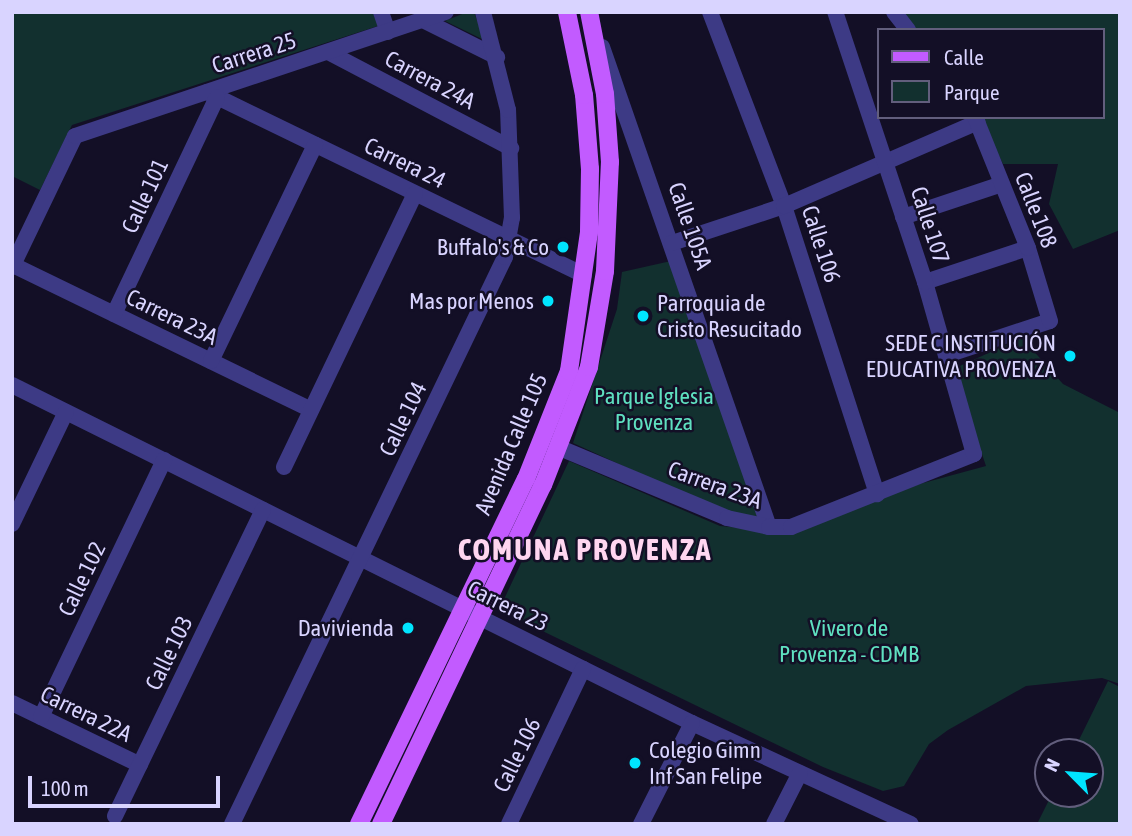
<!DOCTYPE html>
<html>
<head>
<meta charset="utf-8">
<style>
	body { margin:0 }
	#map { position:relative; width:1132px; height:836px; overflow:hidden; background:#130f26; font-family:"Asap Condensed",sans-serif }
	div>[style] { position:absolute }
	.green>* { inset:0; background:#12302f }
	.minor>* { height:16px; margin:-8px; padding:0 8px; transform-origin:8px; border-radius:8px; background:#3d3a85 }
	.major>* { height:18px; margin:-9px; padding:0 9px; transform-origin:9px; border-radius:9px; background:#c25bff }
	.dots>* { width:19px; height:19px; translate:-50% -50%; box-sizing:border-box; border:4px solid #130f26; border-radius:50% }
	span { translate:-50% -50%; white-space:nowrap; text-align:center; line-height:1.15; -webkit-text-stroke:5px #130f26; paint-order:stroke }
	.street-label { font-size:23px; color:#d9d4ff }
	.poi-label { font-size:23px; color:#d9d4ff }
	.right { translate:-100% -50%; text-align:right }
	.left { translate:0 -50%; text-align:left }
	.park-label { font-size:23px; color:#5fe0c0 }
	.district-label { font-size:30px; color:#ffd6f0; font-weight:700; letter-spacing:2px }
	.frame { position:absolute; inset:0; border:14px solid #d9d4ff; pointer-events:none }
	.legend { position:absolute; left:877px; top:28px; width:228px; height:91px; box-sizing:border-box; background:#130f26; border:2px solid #625e7d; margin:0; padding:9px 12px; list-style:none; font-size:21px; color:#d9d4ff }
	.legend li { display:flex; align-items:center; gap:14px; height:35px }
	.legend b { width:35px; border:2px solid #625e7d }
	.north { position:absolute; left:1034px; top:738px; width:70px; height:70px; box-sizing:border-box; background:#130f26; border:2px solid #625e7d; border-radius:50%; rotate:295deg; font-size:19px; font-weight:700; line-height:28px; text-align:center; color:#d9d4ff }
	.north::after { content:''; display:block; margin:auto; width:24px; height:32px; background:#00e5ff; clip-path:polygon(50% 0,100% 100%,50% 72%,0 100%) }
	.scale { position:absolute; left:28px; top:776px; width:192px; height:32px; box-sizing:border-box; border:4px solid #d9d4ff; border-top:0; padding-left:9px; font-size:21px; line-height:24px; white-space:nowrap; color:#d9d4ff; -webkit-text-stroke:5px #130f26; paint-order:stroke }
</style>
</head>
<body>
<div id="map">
	<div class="green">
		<i style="clip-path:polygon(12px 12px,373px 12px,378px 26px,72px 125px,40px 190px,12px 176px)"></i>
		<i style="clip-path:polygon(467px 12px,474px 12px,484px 40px,445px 21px)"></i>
		<i style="clip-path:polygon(898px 12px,1120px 12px,1120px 230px,1073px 249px,1049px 204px,1058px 164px,1003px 164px,980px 117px,1102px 117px,1102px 30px,913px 30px)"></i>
		<i style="clip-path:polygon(671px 261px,761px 523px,726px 513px,573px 443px,617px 309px,622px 272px)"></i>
		<i style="clip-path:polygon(1022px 338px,1063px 384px,1120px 413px,1120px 684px,1102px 678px,1026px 686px,948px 730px,929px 744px,904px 786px,883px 791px,823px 767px,499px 610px,569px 461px,720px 526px,785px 532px,890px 492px,986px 466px,953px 369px)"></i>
		<i style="clip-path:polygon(1108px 681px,1120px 687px,1120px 824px,1037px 824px,1052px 794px,1090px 794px,1090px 752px,1073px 752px)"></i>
	</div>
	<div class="minor">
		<i style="left:381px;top:12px;width:21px;rotate:71deg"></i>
		<i style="left:710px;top:12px;width:208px;rotate:69.1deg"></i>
		<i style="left:784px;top:206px;width:303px;rotate:72.1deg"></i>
		<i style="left:894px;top:12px;width:23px;rotate:52deg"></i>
		<i style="left:423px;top:20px;width:83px;rotate:26.6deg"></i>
		<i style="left:602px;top:47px;width:508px;rotate:70.82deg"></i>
		<i style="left:328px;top:52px;width:207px;rotate:27.7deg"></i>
		<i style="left:207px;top:92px;width:419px;rotate:25.9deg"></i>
		<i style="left:903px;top:217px;width:104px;rotate:-18.4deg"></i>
		<i style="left:672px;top:243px;width:118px;rotate:-18.3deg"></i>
		<i style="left:784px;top:206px;width:211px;rotate:-23.4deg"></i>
		<i style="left:13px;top:265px;width:331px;rotate:25.9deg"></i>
		<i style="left:12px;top:267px;width:145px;rotate:-64.3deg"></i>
		<i style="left:75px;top:136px;width:391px;rotate:-18.5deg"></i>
		<i style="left:925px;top:282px;width:108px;rotate:-18.3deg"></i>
		<i style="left:114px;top:314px;width:240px;rotate:-64.6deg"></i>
		<i style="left:947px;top:355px;width:108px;rotate:-18.3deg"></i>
		<i style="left:1050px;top:321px;width:76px;rotate:-106.8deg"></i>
		<i style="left:1028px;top:248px;width:141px;rotate:-112deg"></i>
		<i style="left:211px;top:361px;width:240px;rotate:-64.3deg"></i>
		<i style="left:12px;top:385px;width:759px;rotate:26.43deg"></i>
		<i style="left:692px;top:723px;width:241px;rotate:24.8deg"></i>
		<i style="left:560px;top:448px;width:181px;rotate:22.7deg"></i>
		<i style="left:727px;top:518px;width:43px;rotate:12.1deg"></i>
		<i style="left:769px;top:527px;width:22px"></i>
		<i style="left:791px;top:527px;width:197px;rotate:-21.7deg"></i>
		<i style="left:974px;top:454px;width:179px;rotate:-105.9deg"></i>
		<i style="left:925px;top:282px;width:285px;rotate:-108.4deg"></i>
		<i style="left:284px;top:467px;width:303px;rotate:-64.4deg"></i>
		<i style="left:12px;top:524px;width:124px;rotate:-64.3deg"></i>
		<i style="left:12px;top:703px;width:142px;rotate:25.8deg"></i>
		<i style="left:41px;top:717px;width:285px;rotate:-64.4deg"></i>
		<i style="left:115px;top:816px;width:340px;rotate:-64.2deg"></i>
		<i style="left:232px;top:824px;width:629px;rotate:-64.29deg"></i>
		<i style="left:505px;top:257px;width:40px;rotate:-80deg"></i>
		<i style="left:512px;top:218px;width:108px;rotate:-92.1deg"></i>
		<i style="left:508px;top:110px;width:101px;rotate:-104.3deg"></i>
		<i style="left:509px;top:824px;width:172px;rotate:-64.5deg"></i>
		<i style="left:641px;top:824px;width:113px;rotate:-63.2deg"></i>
		<i style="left:774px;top:824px;width:57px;rotate:-63deg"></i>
	</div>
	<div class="major">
		<i style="left:359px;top:824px;width:383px;rotate:-64.2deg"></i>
		<i style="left:526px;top:479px;width:116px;rotate:-68.3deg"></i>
		<i style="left:569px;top:371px;width:140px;rotate:-81.8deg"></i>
		<i style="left:589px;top:232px;width:63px;rotate:-89.1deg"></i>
		<i style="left:590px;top:169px;width:74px;rotate:-94.6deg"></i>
		<i style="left:584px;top:95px;width:85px;rotate:-101.6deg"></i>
		<i style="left:381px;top:824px;width:376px;rotate:-64.5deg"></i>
		<i style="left:543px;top:485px;width:127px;rotate:-68.7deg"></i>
		<i style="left:589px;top:367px;width:97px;rotate:-80.5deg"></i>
		<i style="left:605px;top:271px;width:109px;rotate:-87.4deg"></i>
		<i style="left:610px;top:162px;width:68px;rotate:-94.2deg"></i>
		<i style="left:605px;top:94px;width:84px;rotate:-101deg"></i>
	</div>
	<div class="dots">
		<i style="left:563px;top:247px;background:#00e5ff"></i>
		<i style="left:548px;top:301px;background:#00e5ff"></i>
		<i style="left:643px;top:316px;background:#00e5ff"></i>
		<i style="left:1070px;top:356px;background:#00e5ff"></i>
		<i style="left:408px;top:628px;background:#00e5ff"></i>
		<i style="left:635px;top:763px;background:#00e5ff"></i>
	</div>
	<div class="street-label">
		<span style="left:254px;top:53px;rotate:-18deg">Carrera 25</span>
		<span style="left:430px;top:80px;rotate:28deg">Carrera 24A</span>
		<span style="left:405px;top:163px;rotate:26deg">Carrera 24</span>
		<span style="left:145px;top:196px;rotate:-65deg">Calle 101</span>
		<span style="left:1036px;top:210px;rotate:69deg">Calle 108</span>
		<span style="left:930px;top:225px;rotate:72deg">Calle 107</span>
		<span style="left:690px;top:226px;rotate:71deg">Calle 105A</span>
		<span style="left:821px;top:244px;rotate:72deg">Calle 106</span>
		<span style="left:172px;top:317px;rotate:26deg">Carrera 23A</span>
		<span style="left:403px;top:419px;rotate:-64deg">Calle 104</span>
		<span style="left:511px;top:444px;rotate:-67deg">Avenida Calle 105</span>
		<span style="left:715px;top:485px;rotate:20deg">Carrera 23A</span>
		<span style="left:82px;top:579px;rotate:-64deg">Calle 102</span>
		<span style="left:508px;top:606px;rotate:26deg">Carrera 23</span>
		<span style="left:169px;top:653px;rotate:-64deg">Calle 103</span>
		<span style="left:86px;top:714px;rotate:26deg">Carrera 22A</span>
		<span style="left:517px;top:755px;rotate:-64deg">Calle 106</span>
	</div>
	<div class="poi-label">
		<span class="right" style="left:549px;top:247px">Buffalo's &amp; Co</span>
		<span class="right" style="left:534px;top:301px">Mas por Menos</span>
		<span class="left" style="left:657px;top:316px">Parroquia de<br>Cristo Resucitado</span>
		<span class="right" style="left:1056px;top:356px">SEDE C INSTITUCIÓN<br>EDUCATIVA PROVENZA</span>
		<span class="right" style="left:394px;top:628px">Davivienda</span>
		<span class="left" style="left:649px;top:763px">Colegio Gimn<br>Inf San Felipe</span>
	</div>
	<div class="park-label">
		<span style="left:654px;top:409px">Parque Iglesia<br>Provenza</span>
		<span style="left:849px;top:641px">Vivero de<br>Provenza - CDMB</span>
	</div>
	<div class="district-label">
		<span style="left:585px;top:549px">COMUNA PROVENZA</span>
	</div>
	<div class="frame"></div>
	<ul class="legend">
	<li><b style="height:9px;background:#c25bff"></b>Calle</li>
	<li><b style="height:19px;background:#12302f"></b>Parque</li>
	</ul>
	<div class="north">N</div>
	<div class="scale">100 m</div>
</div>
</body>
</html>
